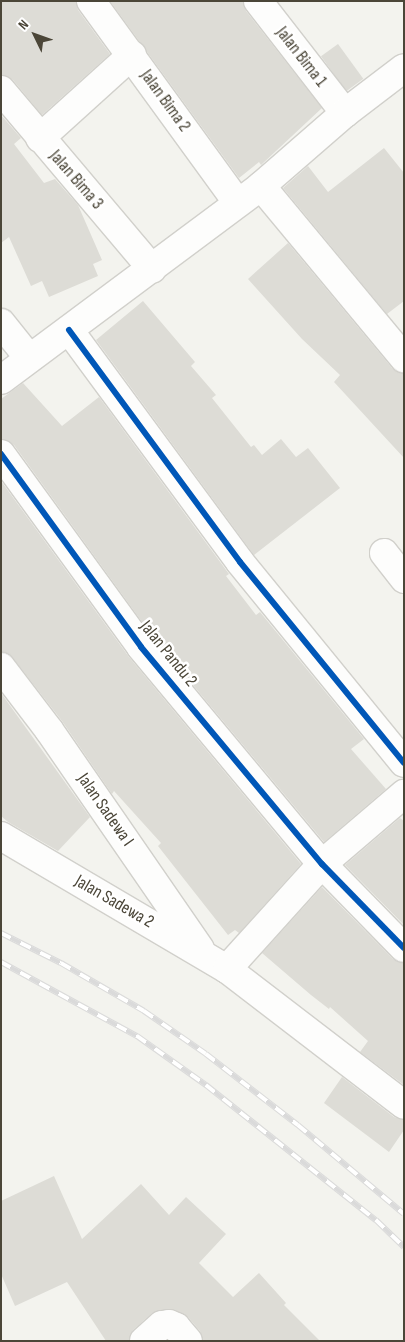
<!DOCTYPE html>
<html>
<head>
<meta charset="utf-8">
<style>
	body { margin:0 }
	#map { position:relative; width:405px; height:1342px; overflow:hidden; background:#f3f3ee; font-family:"Sofia Sans Condensed",sans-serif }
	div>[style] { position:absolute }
	.building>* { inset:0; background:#dddcd6; transform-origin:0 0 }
	.roads { filter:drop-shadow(1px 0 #d1d0cb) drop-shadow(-1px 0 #d1d0cb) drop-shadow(0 1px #d1d0cb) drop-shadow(0 -1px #d1d0cb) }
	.minor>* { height:28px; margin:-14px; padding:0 14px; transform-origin:14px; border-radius:14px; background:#fdfdfc }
	.rail>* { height:5.5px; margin-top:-2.75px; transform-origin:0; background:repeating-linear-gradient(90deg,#fff 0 11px,#dadada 0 22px); box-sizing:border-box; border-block:1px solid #dadada }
	.cycleway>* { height:6px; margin:-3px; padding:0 3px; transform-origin:3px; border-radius:3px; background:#0057b8 }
	span { translate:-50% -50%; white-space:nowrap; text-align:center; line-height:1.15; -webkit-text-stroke:5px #fff; paint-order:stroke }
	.street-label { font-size:18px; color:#4b4638 }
	.frame { position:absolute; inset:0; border:2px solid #4b4638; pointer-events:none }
	.north { position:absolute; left:10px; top:10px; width:50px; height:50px; -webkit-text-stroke:4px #fff; paint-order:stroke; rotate:312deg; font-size:14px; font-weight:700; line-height:20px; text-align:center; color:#4b4638 }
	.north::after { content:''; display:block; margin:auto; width:18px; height:22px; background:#4b4638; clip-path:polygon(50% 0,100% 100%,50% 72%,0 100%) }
</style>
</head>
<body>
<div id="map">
	<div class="building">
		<i style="clip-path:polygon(1px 1px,76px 1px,78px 10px,110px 54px,42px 115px,13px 80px,1px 75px)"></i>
		<i style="clip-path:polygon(110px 1px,243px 1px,246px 11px,322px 108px,261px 165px,259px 162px,239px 178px)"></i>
		<i style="left:338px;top:44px;width:43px;height:21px;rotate:54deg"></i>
		<i style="clip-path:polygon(1px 115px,21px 138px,14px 144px,44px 183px,55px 179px,78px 205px,102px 260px,93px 264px,98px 276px,49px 297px,42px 281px,31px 286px,9px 237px,1px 243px)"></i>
		<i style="clip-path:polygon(384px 148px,404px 173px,404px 301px,387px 314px,283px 188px,308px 166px,328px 192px)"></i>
		<i style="clip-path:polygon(288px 243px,392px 368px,404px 373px,404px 458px,334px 382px,340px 375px,302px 339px,248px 279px)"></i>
		<i style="clip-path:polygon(143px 301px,195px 362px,191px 366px,216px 395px,212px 398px,251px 447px,254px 445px,262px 455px,281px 439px,296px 457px,308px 448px,340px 488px,254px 555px,96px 340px)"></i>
		<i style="clip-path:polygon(23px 383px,62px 426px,99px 397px,229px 574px,226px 576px,256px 615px,260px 612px,364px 739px,351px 749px,386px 789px,324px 842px,153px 637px,14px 445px,1px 439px,1px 399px)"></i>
		<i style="clip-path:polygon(1px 481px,129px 657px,301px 864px,239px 933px,235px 930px,228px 935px,158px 846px,161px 843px,114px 791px,112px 794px,62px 721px,13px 658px,1px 652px)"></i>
		<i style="clip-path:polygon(1px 693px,90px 817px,58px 851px,8px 822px,1px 816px)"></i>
		<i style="clip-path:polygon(400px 818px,404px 821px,404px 925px,345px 865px)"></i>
		<i style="clip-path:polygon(322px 887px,393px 959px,404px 963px,404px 1085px,360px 1052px,368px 1041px,330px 1007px,329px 1009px,311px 995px,262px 953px)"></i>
		<i style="clip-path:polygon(342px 1077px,394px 1117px,404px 1120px,404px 1130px,389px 1152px,324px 1103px)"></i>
		<i style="clip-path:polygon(54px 1176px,82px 1239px,141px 1184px,169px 1215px,186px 1197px,226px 1234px,199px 1263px,233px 1297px,259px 1273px,286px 1303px,284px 1305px,320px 1341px,203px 1341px,200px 1331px,188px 1317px,175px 1310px,167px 1309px,152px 1313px,133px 1330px,129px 1341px,106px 1341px,67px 1282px,15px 1306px,1px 1274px,1px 1201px)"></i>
	</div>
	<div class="roads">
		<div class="minor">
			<i style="left:91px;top:1px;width:248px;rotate:54deg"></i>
			<i style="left:258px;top:1px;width:142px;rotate:52.2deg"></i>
			<i style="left:1px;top:90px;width:234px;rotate:49.8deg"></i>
			<i style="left:40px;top:138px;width:124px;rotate:-42.1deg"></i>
			<i style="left:261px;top:186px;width:224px;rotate:50.3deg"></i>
			<i style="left:1px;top:323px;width:45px;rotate:51.3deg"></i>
			<i style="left:69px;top:330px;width:288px;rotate:53.6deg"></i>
			<i style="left:240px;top:562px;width:259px;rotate:50.8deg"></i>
			<i style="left:1px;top:380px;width:324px;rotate:-36.7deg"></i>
			<i style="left:261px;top:186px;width:111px;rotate:-41deg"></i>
			<i style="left:345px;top:113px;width:74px;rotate:-37.3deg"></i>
			<i style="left:1px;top:454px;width:238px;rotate:54deg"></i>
			<i style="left:141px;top:647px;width:283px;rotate:50.2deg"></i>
			<i style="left:322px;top:864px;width:117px;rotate:45.7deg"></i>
			<i style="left:384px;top:553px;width:33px;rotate:52deg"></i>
			<i style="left:1px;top:667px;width:79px;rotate:52.7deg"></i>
			<i style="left:49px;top:730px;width:266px;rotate:55.4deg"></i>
			<i style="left:1px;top:836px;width:262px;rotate:30.5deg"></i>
			<i style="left:227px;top:969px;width:223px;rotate:37.5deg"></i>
			<i style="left:227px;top:969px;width:142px;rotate:-47.9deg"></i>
			<i style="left:322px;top:864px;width:108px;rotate:-40.5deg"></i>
			<i style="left:144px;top:1341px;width:24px;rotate:-42deg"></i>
			<i style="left:162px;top:1325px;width:7px;rotate:-8deg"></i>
			<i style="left:169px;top:1324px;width:8px;rotate:23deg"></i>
			<i style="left:176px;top:1327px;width:18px;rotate:49deg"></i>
		</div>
	</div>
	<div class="rail">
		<i style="left:1px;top:933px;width:67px;rotate:26.6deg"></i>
		<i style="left:61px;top:963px;width:96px;rotate:30deg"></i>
		<i style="left:144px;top:1011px;width:75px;rotate:34.7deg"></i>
		<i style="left:206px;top:1054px;width:116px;rotate:37.7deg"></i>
		<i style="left:298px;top:1125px;width:138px;rotate:40deg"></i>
		<i style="left:1px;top:962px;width:155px;rotate:28.6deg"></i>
		<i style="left:137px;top:1036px;width:85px;rotate:35.4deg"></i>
		<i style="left:206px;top:1085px;width:217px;rotate:38.5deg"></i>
		<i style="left:376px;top:1220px;width:39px;rotate:44deg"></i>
	</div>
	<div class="cycleway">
		<i style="left:69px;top:330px;width:288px;rotate:53.6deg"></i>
		<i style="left:240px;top:562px;width:259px;rotate:50.8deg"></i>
		<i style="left:1px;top:454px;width:238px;rotate:54deg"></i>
		<i style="left:141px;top:647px;width:283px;rotate:50.2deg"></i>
		<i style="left:322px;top:864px;width:117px;rotate:45.7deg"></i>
	</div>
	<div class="street-label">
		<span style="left:301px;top:57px;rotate:52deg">Jalan Bima 1</span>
		<span style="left:165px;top:101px;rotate:54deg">Jalan Bima 2</span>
		<span style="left:76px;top:180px;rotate:49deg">Jalan Bima 3</span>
		<span style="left:168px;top:654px;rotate:51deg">Jalan Pandu 2</span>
		<span style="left:105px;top:810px;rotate:55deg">Jalan Sadewa I</span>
		<span style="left:114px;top:902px;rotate:30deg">Jalan Sadewa 2</span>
	</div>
	<div class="frame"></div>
	<div class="north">N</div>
</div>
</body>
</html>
